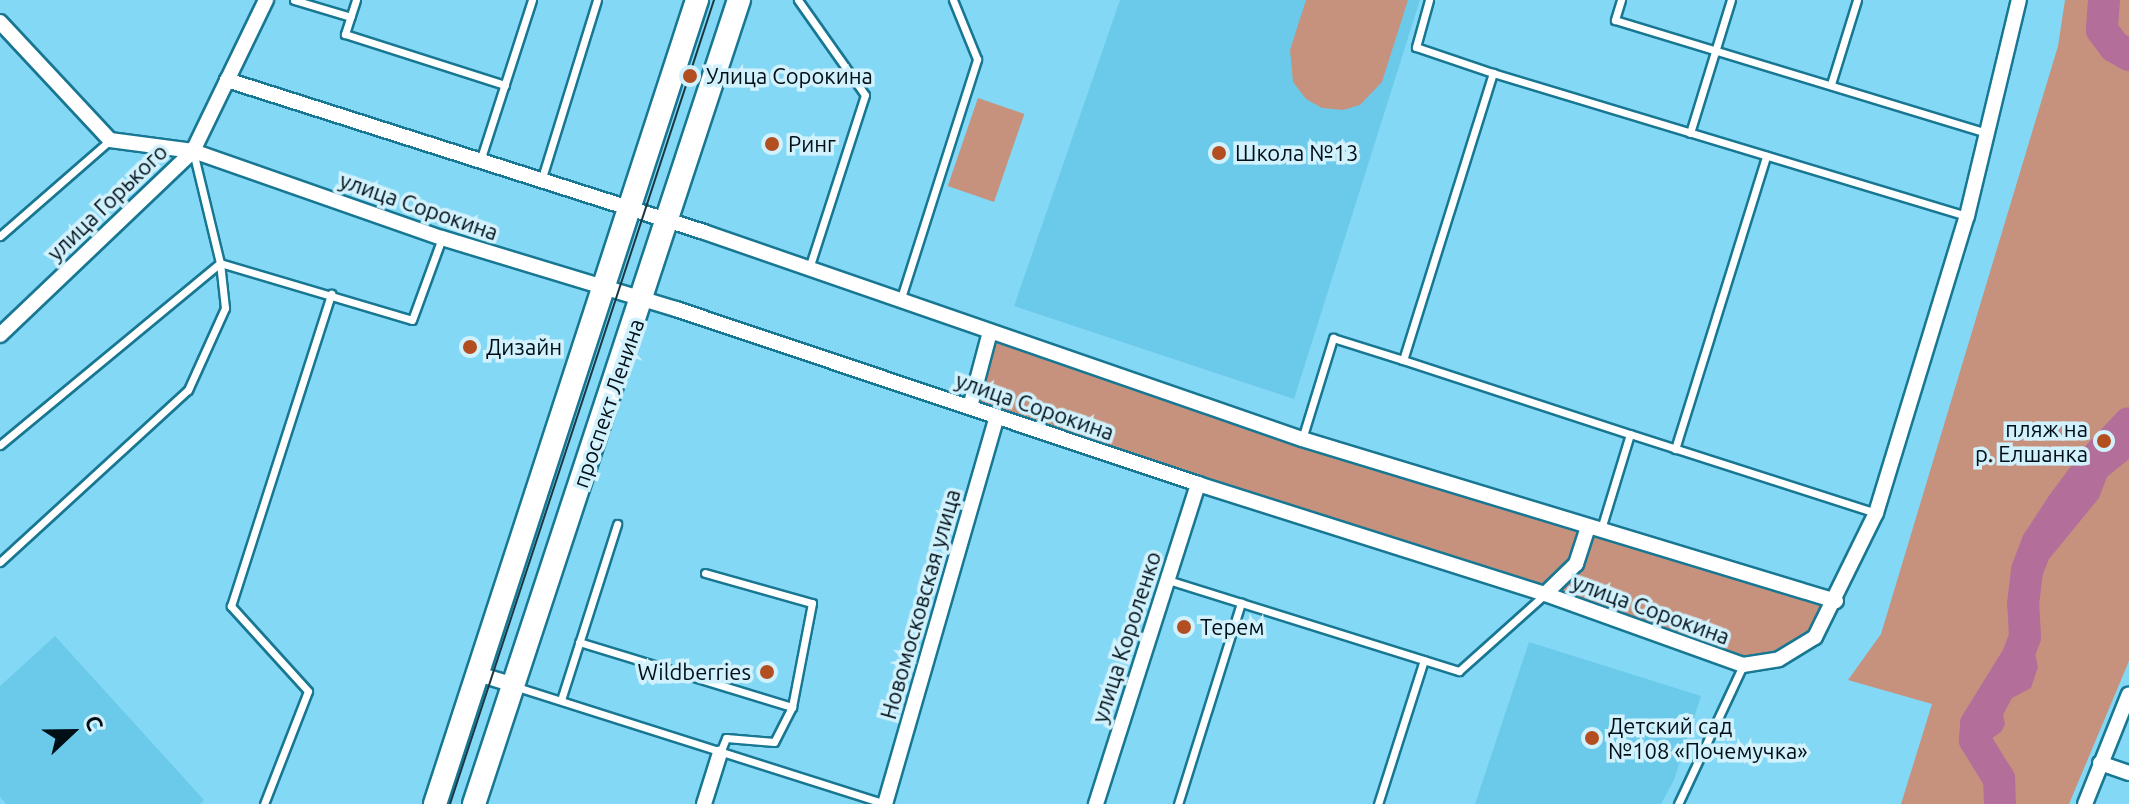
<!DOCTYPE html>
<html>
<head>
<meta charset="utf-8">
<style>
	body { margin:0 }
	#map { position:relative; width:2129px; height:804px; overflow:hidden; background:#83d8f5; font-family:Ubuntu,sans-serif }
	div>[style] { position:absolute }
	.built>* { inset:0; background:#6bcaea }
	.green>* { inset:0; background:#c6927e; transform-origin:0 0 }
	.water>* { inset:0; background:#b46e9a }
	.river>* { height:32px; margin:-16px; padding:0 16px; transform-origin:16px; border-radius:16px; background:#b46e9a }
	.roads { filter:drop-shadow(2px 0 #187792) drop-shadow(-2px 0 #187792) drop-shadow(0 2px #187792) drop-shadow(0 -2px #187792) }
	.service>* { height:7px; margin:-3.5px; padding:0 3.5px; transform-origin:3.5px; border-radius:3.5px; background:#fff }
	.minor>* { height:14px; margin:-7px; padding:0 7px; transform-origin:7px; border-radius:7px; background:#fff }
	.primary>* { height:22px; margin:-11px; padding:0 11px; transform-origin:11px; border-radius:11px; background:#fff }
	.tram>* { height:2px; margin:-1px; padding:0 1px; transform-origin:1px; border-radius:1px; background:#1b3743 }
	.dots>* { width:22px; height:22px; translate:-50% -50%; box-sizing:border-box; border:4px solid #d1f1fd; border-radius:50% }
	span { translate:-50% -50%; white-space:nowrap; text-align:center; line-height:1.15; -webkit-text-stroke:7px #d1f1fd; paint-order:stroke }
	.poi-label { font-size:22px; color:#000e16 }
	.left { translate:0 -50%; text-align:left }
	.right { translate:-100% -50%; text-align:right }
	.street-label { font-size:22px; color:#000e16 }
	.north { position:absolute; left:32px; top:692px; width:80px; height:80px; -webkit-text-stroke:6px #d1f1fd; paint-order:stroke; rotate:68deg; font-size:22px; font-weight:700; line-height:32px; text-align:center; color:#000e16 }
	.north::after { content:''; display:block; margin:auto; width:28px; height:36px; background:#000e16; clip-path:polygon(50% 0,100% 100%,50% 72%,0 100%) }
</style>
</head>
<body>
<div id="map">
	<div class="built">
		<i style="clip-path:polygon(1120px 0,1420px 0,1294px 399px,1014px 306px)"></i>
		<i style="clip-path:polygon(55px 636px,204px 800px,200px 804px,6px 804px,0 797px,0 686px)"></i>
		<i style="clip-path:polygon(1529px 642px,1701px 696px,1674px 780px,1661px 804px,1475px 804px)"></i>
	</div>
	<div class="green">
		<i style="clip-path:polygon(1306px 0,1408px 0,1382px 82px,1360px 105px,1343px 110px,1322px 108px,1306px 99px,1293px 82px,1290px 50px)"></i>
		<i style="clip-path:polygon(2065px 0,2129px 0,2129px 661px,2069px 804px,1901px 804px,1932px 704px,1848px 680px,1881px 634px,2058px 46px)"></i>
		<i style="left:978px;top:98px;width:49px;height:93px;rotate:19deg"></i>
		<i style="clip-path:polygon(990px 332px,1302px 439px,1836px 601px,1797px 650px,1743px 665px,970px 407px)"></i>
	</div>
	<div class="water">
		<i style="clip-path:polygon(2129px 431px,2129px 459px,2107px 477px,2099px 498px,2049px 559px,2032px 600px,2029px 624px,2038px 667px,2031px 688px,2012px 698px,2003px 715px,2005px 724px,2001px 732px,1982px 745px,1977px 739px,1976px 724px,1994px 684px,2008px 675px,2018px 645px,2015px 624px,2020px 599px,2037px 551px,2056px 523px,2055px 514px,2072px 479px,2094px 475px,2100px 455px,2120px 434px)"></i>
	</div>
	<div class="river">
		<i style="left:2104px;top:0;width:30px;rotate:94deg"></i>
		<i style="left:2102px;top:30px;width:21px;rotate:53deg"></i>
		<i style="left:2115px;top:47px;width:16px;rotate:30deg"></i>
		<i style="left:2000px;top:804px;width:25px;rotate:-92deg"></i>
		<i style="left:1999px;top:779px;width:46px;rotate:-121.6deg"></i>
		<i style="left:1975px;top:740px;width:16px;rotate:-86deg"></i>
		<i style="left:1976px;top:724px;width:80px;rotate:-58.3deg"></i>
		<i style="left:2018px;top:656px;width:20px;rotate:-70deg"></i>
		<i style="left:2025px;top:637px;width:33px;rotate:-93deg"></i>
		<i style="left:2023px;top:604px;width:34px;rotate:-83deg"></i>
		<i style="left:2027px;top:570px;width:30px;rotate:-69deg"></i>
		<i style="left:2038px;top:542px;width:44px;rotate:-57deg"></i>
		<i style="left:2062px;top:505px;width:64px;rotate:-53.3deg"></i>
		<i style="left:2100px;top:454px;width:42px;rotate:-46.9deg"></i>
	</div>
	<div class="roads">
		<div class="service">
			<i style="left:294px;top:0;width:59px;rotate:16.6deg"></i>
			<i style="left:356px;top:0;width:36px;rotate:108deg"></i>
			<i style="left:345px;top:34px;width:168px;rotate:17.7deg"></i>
			<i style="left:798px;top:0;width:116px;rotate:54.8deg"></i>
			<i style="left:865px;top:95px;width:182px;rotate:107.9deg"></i>
			<i style="left:1429px;top:0;width:49px;rotate:105.5deg"></i>
			<i style="left:1416px;top:47px;width:81px;rotate:18.7deg"></i>
			<i style="left:1621px;top:0;width:21px;rotate:107deg"></i>
			<i style="left:1615px;top:20px;width:389px;rotate:16.9deg"></i>
			<i style="left:1831px;top:84px;width:88px;rotate:-72.8deg"></i>
			<i style="left:1690px;top:133px;width:139px;rotate:-72.9deg"></i>
			<i style="left:480px;top:161px;width:169px;rotate:-72.1deg"></i>
			<i style="left:541px;top:181px;width:189px;rotate:-72.8deg"></i>
			<i style="left:0;top:236px;width:146px;rotate:-41.1deg"></i>
			<i style="left:900px;top:301px;width:254px;rotate:-72.3deg"></i>
			<i style="left:977px;top:59px;width:64px;rotate:-112.1deg"></i>
			<i style="left:1403px;top:360px;width:239px;rotate:18.1deg"></i>
			<i style="left:1302px;top:439px;width:106px;rotate:-72.9deg"></i>
			<i style="left:1333px;top:338px;width:73px;rotate:17.4deg"></i>
			<i style="left:1403px;top:360px;width:301px;rotate:-72.6deg"></i>
			<i style="left:1493px;top:73px;width:495px;rotate:16.8deg"></i>
			<i style="left:0;top:445px;width:286px;rotate:-39.6deg"></i>
			<i style="left:220px;top:263px;width:200px;rotate:16.5deg"></i>
			<i style="left:412px;top:320px;width:87px;rotate:-69.9deg"></i>
			<i style="left:1675px;top:449px;width:307px;rotate:-72.7deg"></i>
			<i style="left:1601px;top:529px;width:99px;rotate:-73deg"></i>
			<i style="left:1630px;top:434px;width:258px;rotate:17.8deg"></i>
			<i style="left:0;top:562px;width:255px;rotate:-42.5deg"></i>
			<i style="left:188px;top:390px;width:90px;rotate:-65.7deg"></i>
			<i style="left:225px;top:308px;width:45px;rotate:-96.3deg"></i>
			<i style="left:220px;top:263px;width:115px;rotate:-103.6deg"></i>
			<i style="left:705px;top:573px;width:111px;rotate:15.7deg"></i>
			<i style="left:812px;top:603px;width:106px;rotate:100.9deg"></i>
			<i style="left:792px;top:707px;width:39px;rotate:117deg"></i>
			<i style="left:774px;top:742px;width:48px;rotate:-175.2deg"></i>
			<i style="left:726px;top:738px;width:16px;rotate:112deg"></i>
			<i style="left:1168px;top:580px;width:305px;rotate:17.4deg"></i>
			<i style="left:1459px;top:671px;width:115px;rotate:-41.8deg"></i>
			<i style="left:579px;top:642px;width:223px;rotate:17deg"></i>
			<i style="left:517px;top:687px;width:386px;rotate:17.6deg"></i>
			<i style="left:561px;top:700px;width:185px;rotate:-72.3deg"></i>
			<i style="left:264px;top:804px;width:121px;rotate:-68.7deg"></i>
			<i style="left:308px;top:691px;width:115px;rotate:-132.2deg"></i>
			<i style="left:231px;top:606px;width:328px;rotate:-72.2deg"></i>
			<i style="left:1178px;top:804px;width:211px;rotate:-72.6deg"></i>
			<i style="left:1378px;top:804px;width:151px;rotate:-72.3deg"></i>
			<i style="left:1678px;top:804px;width:153px;rotate:-64.9deg"></i>
		</div>
		<div class="minor">
			<i style="left:0;top:22px;width:161px;rotate:47deg"></i>
			<i style="left:110px;top:140px;width:84px;rotate:7.5deg"></i>
			<i style="left:193px;top:151px;width:264px;rotate:19.3deg"></i>
			<i style="left:442px;top:238px;width:245px;rotate:16.9deg"></i>
			<i style="left:676px;top:309px;width:551px;rotate:18.53deg"></i>
			<i style="left:1198px;top:484px;width:364px;rotate:17.6deg"></i>
			<i style="left:1545px;top:594px;width:210px;rotate:19.7deg"></i>
			<i style="left:1743px;top:665px;width:36px;rotate:-9deg"></i>
			<i style="left:1779px;top:659px;width:42px;rotate:-31.4deg"></i>
			<i style="left:1815px;top:637px;width:138px;rotate:-63.8deg"></i>
			<i style="left:1876px;top:513px;width:311px;rotate:-73deg"></i>
			<i style="left:1967px;top:216px;width:222px;rotate:-76.5deg"></i>
			<i style="left:227px;top:80px;width:501px;rotate:17.67deg"></i>
			<i style="left:704px;top:232px;width:633px;rotate:19.09deg"></i>
			<i style="left:1302px;top:439px;width:558px;rotate:16.88deg"></i>
			<i style="left:0;top:335px;width:267px;rotate:-43.6deg"></i>
			<i style="left:193px;top:151px;width:168px;rotate:-64.2deg"></i>
			<i style="left:970px;top:407px;width:78px;rotate:-75.1deg"></i>
			<i style="left:1545px;top:594px;width:43px;rotate:-44.1deg"></i>
			<i style="left:1576px;top:564px;width:39px;rotate:-72deg"></i>
			<i style="left:478px;top:674px;width:37px;rotate:17deg"></i>
			<i style="left:2100px;top:763px;width:31px;rotate:19deg"></i>
			<i style="left:704px;top:804px;width:53px;rotate:-72.6deg"></i>
			<i style="left:885px;top:804px;width:403px;rotate:-73.9deg"></i>
			<i style="left:1096px;top:804px;width:336px;rotate:-72.3deg"></i>
			<i style="left:2085px;top:804px;width:118px;rotate:-68.2deg"></i>
		</div>
		<div class="primary">
			<i style="left:435px;top:804px;width:846px;rotate:-71.95deg"></i>
			<i style="left:474px;top:804px;width:847px;rotate:-71.76deg"></i>
		</div>
	</div>
	<div class="tram">
		<i style="left:450px;top:804px;width:846px;rotate:-71.82deg"></i>
	</div>
	<div class="dots">
		<i style="left:690px;top:76px;background:#b34e21"></i>
		<i style="left:772px;top:144px;background:#b34e21"></i>
		<i style="left:1219px;top:153px;background:#b34e21"></i>
		<i style="left:470px;top:347px;background:#b34e21"></i>
		<i style="left:2104px;top:441px;background:#b34e21"></i>
		<i style="left:1184px;top:627px;background:#b34e21"></i>
		<i style="left:767px;top:672px;background:#b34e21"></i>
		<i style="left:1592px;top:738px;background:#b34e21"></i>
	</div>
	<div class="poi-label">
		<span class="left" style="left:706px;top:76px">Улица Сорокина</span>
		<span class="left" style="left:788px;top:144px">Ринг</span>
		<span class="left" style="left:1235px;top:153px">Школа №13</span>
		<span class="left" style="left:486px;top:347px">Дизайн</span>
		<span class="right" style="left:2088px;top:441px">пляж на<br>р. Елшанка</span>
		<span class="left" style="left:1200px;top:627px">Терем</span>
		<span class="right" style="left:751px;top:672px">Wildberries</span>
		<span class="left" style="left:1608px;top:738px">Детский сад<br>№108 «Почемучка»</span>
	</div>
	<div class="street-label">
		<span style="left:107px;top:202px;rotate:-44deg">улица Горького</span>
		<span style="left:419px;top:206px;rotate:19deg">улица Сорокина</span>
		<span style="left:608px;top:403px;rotate:-71deg">проспект Ленина</span>
		<span style="left:1035px;top:406px;rotate:19deg">улица Сорокина</span>
		<span style="left:920px;top:604px;rotate:-74deg">Новомосковская улица</span>
		<span style="left:1651px;top:609px;rotate:20deg">улица Сорокина</span>
		<span style="left:1126px;top:637px;rotate:-72deg">улица Короленко</span>
	</div>
	<div class="north">С</div>
</div>
</body>
</html>
